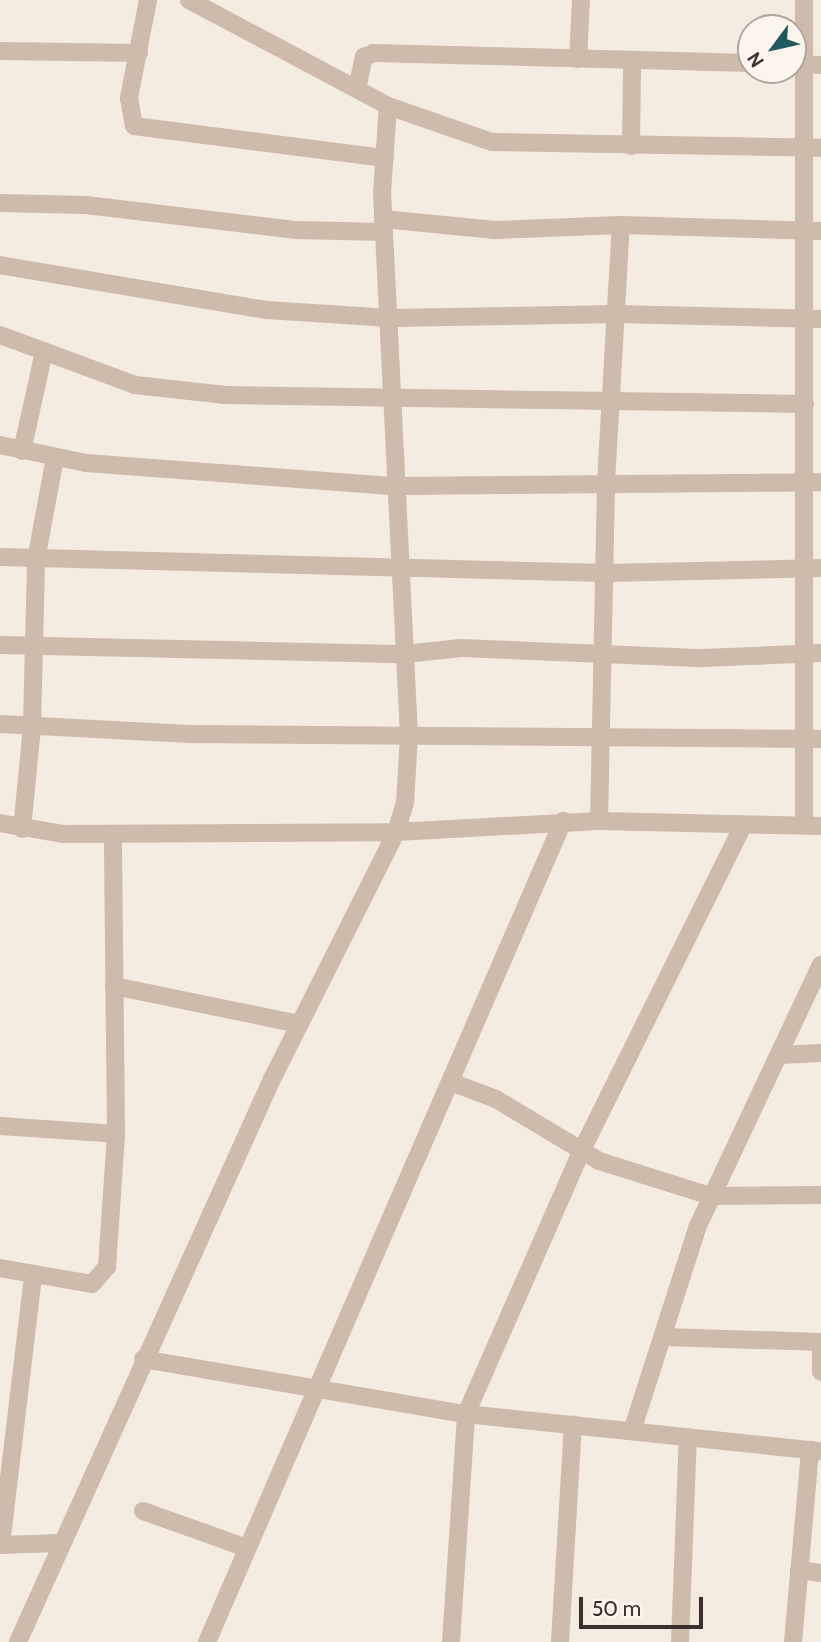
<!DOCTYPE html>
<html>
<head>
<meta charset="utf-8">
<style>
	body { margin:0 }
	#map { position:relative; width:821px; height:1642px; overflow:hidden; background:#f4ebe1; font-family:Cabin,sans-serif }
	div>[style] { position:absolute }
	.minor>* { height:18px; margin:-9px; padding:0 9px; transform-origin:9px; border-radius:9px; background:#cdbbac }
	span { translate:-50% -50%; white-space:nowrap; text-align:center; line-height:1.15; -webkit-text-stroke:5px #fbf5ee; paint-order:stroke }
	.north { position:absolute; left:737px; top:14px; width:70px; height:70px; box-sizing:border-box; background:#fbf5ee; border:2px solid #aea6a0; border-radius:50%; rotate:237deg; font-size:19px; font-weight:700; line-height:28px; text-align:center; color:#3b302b }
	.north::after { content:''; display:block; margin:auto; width:24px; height:32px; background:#1f5a5e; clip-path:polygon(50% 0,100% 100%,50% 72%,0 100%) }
	.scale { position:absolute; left:579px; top:1597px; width:124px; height:32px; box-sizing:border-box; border:4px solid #3b302b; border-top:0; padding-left:9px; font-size:21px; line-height:24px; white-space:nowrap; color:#3b302b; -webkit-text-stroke:5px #fbf5ee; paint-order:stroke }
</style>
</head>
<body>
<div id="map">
	<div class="minor">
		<i style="left:148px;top:0;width:100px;rotate:101deg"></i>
		<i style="left:129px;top:98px;width:28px;rotate:80deg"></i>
		<i style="left:134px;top:126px;width:253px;rotate:7.3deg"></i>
		<i style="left:189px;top:0;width:225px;rotate:28deg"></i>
		<i style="left:388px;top:106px;width:110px;rotate:19.1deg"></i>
		<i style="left:492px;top:142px;width:329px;rotate:1deg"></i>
		<i style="left:804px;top:0;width:825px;rotate:90deg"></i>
		<i style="left:0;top:51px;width:139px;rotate:0.8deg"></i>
		<i style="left:578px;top:59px;width:59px;rotate:-87.1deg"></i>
		<i style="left:793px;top:64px;width:28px;rotate:2deg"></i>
		<i style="left:357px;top:89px;width:33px;rotate:-78deg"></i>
		<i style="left:364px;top:57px;width:10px;rotate:-24deg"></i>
		<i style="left:373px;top:53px;width:378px;rotate:1.5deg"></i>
		<i style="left:631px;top:146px;width:85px;rotate:-89.3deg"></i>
		<i style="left:0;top:203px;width:86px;rotate:1.3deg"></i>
		<i style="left:86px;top:205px;width:212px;rotate:6.8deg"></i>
		<i style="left:297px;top:230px;width:87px;rotate:1.3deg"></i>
		<i style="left:383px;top:219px;width:113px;rotate:5.6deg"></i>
		<i style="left:495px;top:230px;width:126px;rotate:-2.3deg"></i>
		<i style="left:621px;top:225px;width:200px;rotate:1.7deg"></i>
		<i style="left:0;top:265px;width:271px;rotate:9.6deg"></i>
		<i style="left:267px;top:310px;width:123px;rotate:3.7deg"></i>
		<i style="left:390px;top:318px;width:226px;rotate:-1deg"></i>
		<i style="left:616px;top:314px;width:205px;rotate:1.4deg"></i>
		<i style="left:0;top:335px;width:144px;rotate:20.3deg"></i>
		<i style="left:135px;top:385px;width:91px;rotate:6.3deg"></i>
		<i style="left:225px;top:395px;width:580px;rotate:0.89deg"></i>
		<i style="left:0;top:445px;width:88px;rotate:11.8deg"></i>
		<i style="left:86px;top:463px;width:309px;rotate:4.3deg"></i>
		<i style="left:394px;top:486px;width:427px;rotate:-0.5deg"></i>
		<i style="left:22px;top:451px;width:101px;rotate:-77.5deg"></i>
		<i style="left:0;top:557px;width:606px;rotate:1.51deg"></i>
		<i style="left:606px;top:573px;width:215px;rotate:-1.3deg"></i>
		<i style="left:0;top:645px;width:405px;rotate:1.3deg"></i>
		<i style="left:405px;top:654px;width:56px;rotate:-6.1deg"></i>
		<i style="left:461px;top:648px;width:242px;rotate:2.4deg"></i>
		<i style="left:703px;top:658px;width:118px;rotate:-2.4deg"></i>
		<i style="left:0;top:724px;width:194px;rotate:3deg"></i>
		<i style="left:194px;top:734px;width:627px;rotate:0.46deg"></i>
		<i style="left:599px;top:821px;width:339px;rotate:-88.8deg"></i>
		<i style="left:606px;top:482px;width:257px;rotate:-86.7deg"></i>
		<i style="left:0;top:823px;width:65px;rotate:9.8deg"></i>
		<i style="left:64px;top:834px;width:332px;rotate:-0.3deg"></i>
		<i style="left:396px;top:832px;width:203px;rotate:-3.1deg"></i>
		<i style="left:599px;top:821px;width:222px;rotate:1.3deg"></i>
		<i style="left:22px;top:829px;width:102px;rotate:-84.4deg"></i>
		<i style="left:32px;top:727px;width:167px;rotate:-88.6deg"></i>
		<i style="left:36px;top:560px;width:105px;rotate:-79.5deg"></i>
		<i style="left:114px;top:986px;width:189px;rotate:11.6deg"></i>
		<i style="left:780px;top:1055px;width:41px;rotate:-2.8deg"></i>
		<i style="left:451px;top:1082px;width:48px;rotate:20.7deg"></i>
		<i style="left:496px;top:1099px;width:120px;rotate:31deg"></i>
		<i style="left:599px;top:1161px;width:117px;rotate:17.4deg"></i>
		<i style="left:711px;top:1196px;width:110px;rotate:-0.5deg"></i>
		<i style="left:0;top:1126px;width:116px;rotate:3.9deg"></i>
		<i style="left:0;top:1268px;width:93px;rotate:9.9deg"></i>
		<i style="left:92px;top:1284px;width:23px;rotate:-49deg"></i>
		<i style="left:107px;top:1267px;width:133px;rotate:-86.1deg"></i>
		<i style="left:116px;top:1134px;width:300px;rotate:-90.6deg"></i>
		<i style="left:663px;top:1337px;width:158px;rotate:1.8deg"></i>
		<i style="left:821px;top:1342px;width:30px;rotate:90deg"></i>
		<i style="left:143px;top:1359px;width:328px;rotate:9.7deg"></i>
		<i style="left:466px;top:1414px;width:357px;rotate:6deg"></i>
		<i style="left:632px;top:1431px;width:213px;rotate:-72.2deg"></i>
		<i style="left:697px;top:1228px;width:291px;rotate:-64.8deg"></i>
		<i style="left:143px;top:1511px;width:110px;rotate:19.6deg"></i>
		<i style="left:0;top:1545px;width:59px;rotate:-1.9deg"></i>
		<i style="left:1px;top:1545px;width:271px;rotate:-83.2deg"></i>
		<i style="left:799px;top:1570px;width:22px;rotate:8deg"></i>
		<i style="left:18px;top:1642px;width:618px;rotate:-65.72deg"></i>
		<i style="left:272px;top:1079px;width:276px;rotate:-63.3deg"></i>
		<i style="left:396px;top:832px;width:30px;rotate:-73deg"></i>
		<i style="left:405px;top:803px;width:68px;rotate:-86.6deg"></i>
		<i style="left:409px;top:735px;width:543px;rotate:-92.85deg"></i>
		<i style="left:382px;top:193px;width:87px;rotate:-86.1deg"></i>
		<i style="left:207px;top:1642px;width:895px;rotate:-66.56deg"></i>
		<i style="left:451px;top:1642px;width:228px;rotate:-86.2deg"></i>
		<i style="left:466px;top:1414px;width:288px;rotate:-66.3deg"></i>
		<i style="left:582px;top:1150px;width:363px;rotate:-63.6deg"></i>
		<i style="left:560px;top:1642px;width:218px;rotate:-86.6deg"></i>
		<i style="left:680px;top:1642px;width:205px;rotate:-87.8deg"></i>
		<i style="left:793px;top:1642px;width:193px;rotate:-84.9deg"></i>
	</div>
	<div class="north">N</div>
	<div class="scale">50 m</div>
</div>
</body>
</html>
